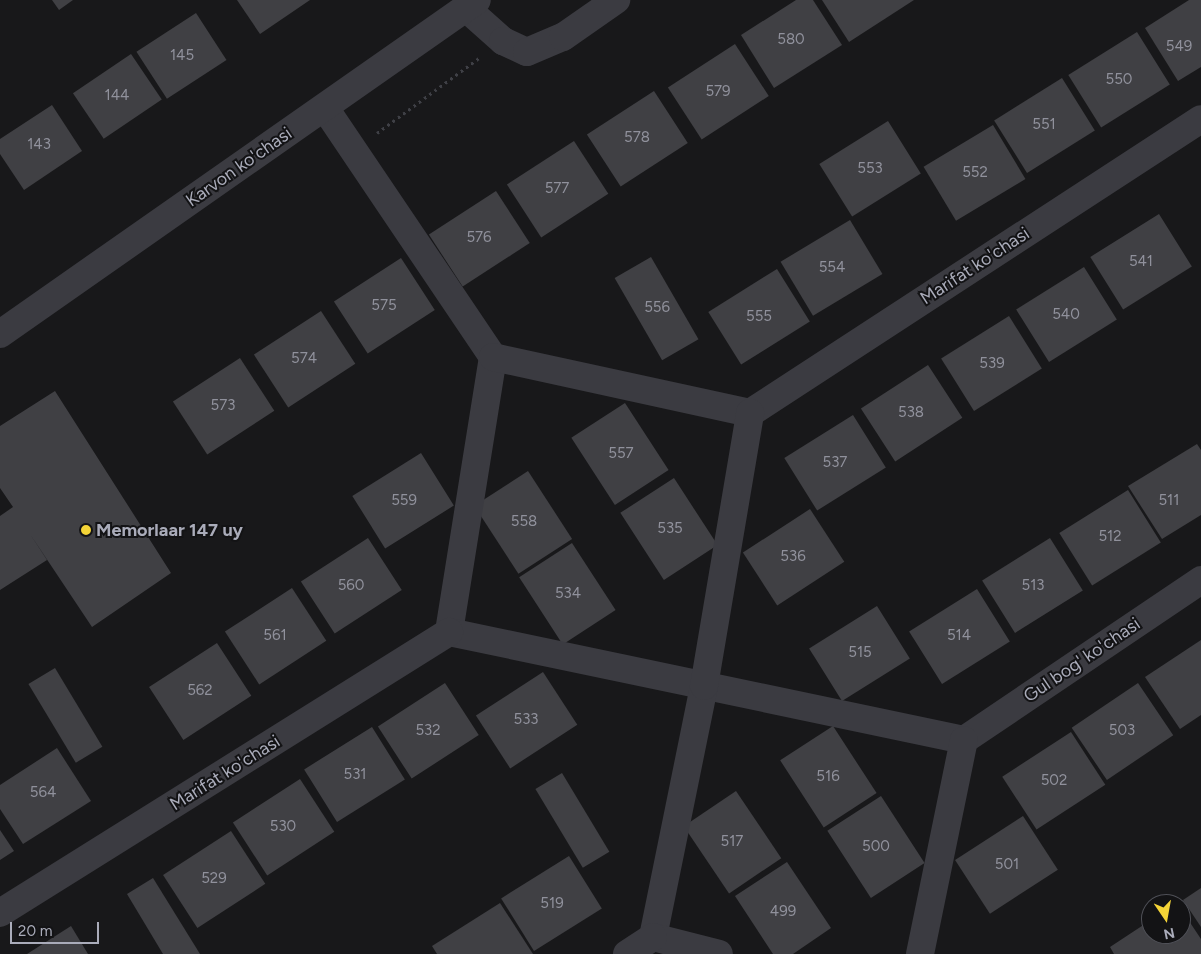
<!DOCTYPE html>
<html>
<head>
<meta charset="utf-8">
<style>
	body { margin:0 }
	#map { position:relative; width:1201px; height:954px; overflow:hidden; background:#18181a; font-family:Figtree,sans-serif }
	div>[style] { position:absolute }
	.building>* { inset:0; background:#404044; transform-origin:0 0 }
	.path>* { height:3px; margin-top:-1.5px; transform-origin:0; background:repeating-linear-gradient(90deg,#3f4046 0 2.5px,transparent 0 6.5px) }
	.minor>* { height:28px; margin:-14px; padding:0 14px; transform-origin:14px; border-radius:14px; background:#3b3b41 }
	.dots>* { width:14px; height:14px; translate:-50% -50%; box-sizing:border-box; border:2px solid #131315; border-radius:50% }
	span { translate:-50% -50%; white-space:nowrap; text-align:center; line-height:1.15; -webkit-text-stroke:4px #131315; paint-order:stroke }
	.number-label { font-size:15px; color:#90919c }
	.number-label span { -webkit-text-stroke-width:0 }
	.street-label { font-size:18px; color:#aaacba }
	.poi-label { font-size:18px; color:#aaacba; font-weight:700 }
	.left { translate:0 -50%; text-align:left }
	.north { position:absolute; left:1141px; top:894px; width:50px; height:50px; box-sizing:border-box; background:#131315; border:1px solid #4f5057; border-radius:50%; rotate:168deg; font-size:14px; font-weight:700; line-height:20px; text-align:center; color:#aaacba }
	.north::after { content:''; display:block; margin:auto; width:18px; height:22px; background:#f4d437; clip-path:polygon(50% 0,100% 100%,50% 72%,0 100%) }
	.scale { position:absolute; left:10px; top:922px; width:89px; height:22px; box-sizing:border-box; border:2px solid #aaacba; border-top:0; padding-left:6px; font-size:15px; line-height:18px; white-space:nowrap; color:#aaacba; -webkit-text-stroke:4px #131315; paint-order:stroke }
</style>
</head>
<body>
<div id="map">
	<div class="building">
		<i style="clip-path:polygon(52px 0,73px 0,59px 10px)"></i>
		<i style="clip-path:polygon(237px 0,310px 0,260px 34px)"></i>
		<i style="clip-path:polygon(796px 0,813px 0,842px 45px,774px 88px,741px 35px)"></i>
		<i style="clip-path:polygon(822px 0,914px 0,849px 42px)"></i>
		<i style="clip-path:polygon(1189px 0,1201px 0,1201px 67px,1178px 81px,1145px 28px)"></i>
		<i style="left:196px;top:13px;width:56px;height:71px;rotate:57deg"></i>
		<i style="left:1137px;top:32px;width:62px;height:81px;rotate:58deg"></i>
		<i style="left:735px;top:44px;width:62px;height:80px;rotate:57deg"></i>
		<i style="left:131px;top:54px;width:55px;height:70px;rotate:56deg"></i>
		<i style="left:1062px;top:78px;width:62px;height:80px;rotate:58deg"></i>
		<i style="left:654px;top:91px;width:62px;height:80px;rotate:57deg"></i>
		<i style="clip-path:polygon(52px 105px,82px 151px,24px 190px,0 154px,0 139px)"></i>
		<i style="left:888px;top:121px;width:62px;height:81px;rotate:58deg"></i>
		<i style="left:993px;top:125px;width:63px;height:81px;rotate:59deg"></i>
		<i style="left:574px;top:141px;width:63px;height:80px;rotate:57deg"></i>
		<i style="left:496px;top:191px;width:62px;height:80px;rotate:57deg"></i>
		<i style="left:1159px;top:214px;width:62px;height:81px;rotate:58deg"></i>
		<i style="left:850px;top:220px;width:63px;height:81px;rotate:59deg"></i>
		<i style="left:651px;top:257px;width:95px;height:42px;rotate:60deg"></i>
		<i style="left:401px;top:258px;width:62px;height:80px;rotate:57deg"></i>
		<i style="left:1084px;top:267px;width:62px;height:80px;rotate:58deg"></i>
		<i style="left:777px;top:269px;width:62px;height:81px;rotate:58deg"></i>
		<i style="left:321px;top:311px;width:63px;height:80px;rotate:57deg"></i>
		<i style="left:1009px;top:316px;width:62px;height:80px;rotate:58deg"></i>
		<i style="left:240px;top:358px;width:63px;height:80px;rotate:57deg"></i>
		<i style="left:928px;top:365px;width:63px;height:80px;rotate:57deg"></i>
		<i style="clip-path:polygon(55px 391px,171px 573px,92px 627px,30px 534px,47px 560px,0 590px,0 516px,13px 507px,0 488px,0 426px)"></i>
		<i style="left:625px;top:403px;width:80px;height:64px;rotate:57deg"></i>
		<i style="left:853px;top:415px;width:62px;height:81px;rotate:58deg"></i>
		<i style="clip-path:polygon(1197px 444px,1201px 450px,1201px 515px,1162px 539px,1128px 486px)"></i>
		<i style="left:421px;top:453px;width:62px;height:81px;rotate:58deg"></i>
		<i style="left:528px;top:471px;width:81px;height:64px;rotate:57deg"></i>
		<i style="left:674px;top:478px;width:80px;height:64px;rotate:57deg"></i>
		<i style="left:1128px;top:490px;width:62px;height:81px;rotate:58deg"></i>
		<i style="left:810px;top:509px;width:63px;height:80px;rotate:57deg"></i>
		<i style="left:368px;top:538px;width:62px;height:80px;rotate:57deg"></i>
		<i style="left:1050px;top:538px;width:62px;height:80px;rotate:58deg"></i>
		<i style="left:572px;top:543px;width:80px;height:63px;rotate:57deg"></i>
		<i style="left:292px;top:588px;width:63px;height:80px;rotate:57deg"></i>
		<i style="left:977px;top:589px;width:62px;height:80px;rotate:58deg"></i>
		<i style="left:877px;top:606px;width:62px;height:80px;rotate:58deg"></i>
		<i style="clip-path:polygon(1201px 640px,1201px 715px,1180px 729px,1145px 677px)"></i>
		<i style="left:217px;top:643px;width:63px;height:81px;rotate:57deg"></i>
		<i style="left:55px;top:668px;width:92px;height:31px;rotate:59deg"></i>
		<i style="left:543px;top:672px;width:63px;height:80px;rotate:57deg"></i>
		<i style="left:445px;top:683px;width:62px;height:80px;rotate:57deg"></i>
		<i style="left:1138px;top:683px;width:63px;height:80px;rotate:56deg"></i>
		<i style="left:833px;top:726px;width:80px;height:63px;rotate:57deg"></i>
		<i style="left:372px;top:727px;width:62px;height:80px;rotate:58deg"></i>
		<i style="left:1071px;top:732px;width:63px;height:82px;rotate:57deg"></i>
		<i style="clip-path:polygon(57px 748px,91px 801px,23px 844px,0 809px,0 785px)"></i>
		<i style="left:562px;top:773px;width:92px;height:31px;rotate:59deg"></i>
		<i style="left:300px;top:779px;width:63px;height:80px;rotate:57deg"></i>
		<i style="left:736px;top:791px;width:81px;height:63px;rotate:56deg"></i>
		<i style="left:881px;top:796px;width:80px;height:64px;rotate:57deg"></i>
		<i style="left:1023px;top:816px;width:64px;height:81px;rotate:57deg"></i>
		<i style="clip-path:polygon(0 830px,14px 851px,0 860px)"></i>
		<i style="left:231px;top:831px;width:63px;height:81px;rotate:57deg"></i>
		<i style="left:569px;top:856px;width:62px;height:80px;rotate:58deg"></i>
		<i style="clip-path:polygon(787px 862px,831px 928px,793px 954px,773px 954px,735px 896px)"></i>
		<i style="clip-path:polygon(153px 878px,200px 954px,163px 954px,127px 894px)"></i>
		<i style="clip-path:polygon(1201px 888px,1201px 927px,1183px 900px)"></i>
		<i style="clip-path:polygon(500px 903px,533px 954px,437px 954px,432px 946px)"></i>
		<i style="clip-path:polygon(1181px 909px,1201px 939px,1201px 954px,1114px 954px,1110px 947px,1151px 920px,1151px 934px,1181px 934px)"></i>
		<i style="clip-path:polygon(71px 926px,88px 954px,27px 954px)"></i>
	</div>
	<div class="path">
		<i style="left:377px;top:133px;width:127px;rotate:-36.3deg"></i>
	</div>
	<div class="minor">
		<i style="left:466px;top:8px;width:50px;rotate:41.7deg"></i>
		<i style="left:503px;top:41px;width:26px;rotate:25deg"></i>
		<i style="left:527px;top:52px;width:39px;rotate:-23deg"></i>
		<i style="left:563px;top:37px;width:65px;rotate:-34.9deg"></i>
		<i style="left:325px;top:108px;width:300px;rotate:56deg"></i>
		<i style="left:493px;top:357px;width:278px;rotate:99.1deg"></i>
		<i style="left:0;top:334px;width:582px;rotate:-35deg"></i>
		<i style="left:493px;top:357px;width:263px;rotate:12.3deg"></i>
		<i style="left:750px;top:413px;width:538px;rotate:-33.1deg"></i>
		<i style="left:449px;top:632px;width:526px;rotate:11.84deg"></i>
		<i style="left:964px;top:740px;width:286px;rotate:-34deg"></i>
		<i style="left:0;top:913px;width:530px;rotate:-32.04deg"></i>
		<i style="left:653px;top:937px;width:256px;rotate:-78.5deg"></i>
		<i style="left:704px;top:686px;width:277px;rotate:-80.4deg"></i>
		<i style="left:653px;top:937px;width:68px;rotate:14.4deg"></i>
		<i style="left:627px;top:954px;width:31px;rotate:-33deg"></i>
		<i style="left:920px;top:954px;width:218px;rotate:-78.4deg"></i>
	</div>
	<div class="dots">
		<i style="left:86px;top:530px;background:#f4d437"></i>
	</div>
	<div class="number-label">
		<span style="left:791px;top:40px">580</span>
		<span style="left:1179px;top:47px">549</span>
		<span style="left:182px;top:56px">145</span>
		<span style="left:1119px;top:80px">550</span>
		<span style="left:718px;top:92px">579</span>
		<span style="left:117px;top:96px">144</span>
		<span style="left:1044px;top:125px">551</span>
		<span style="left:637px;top:138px">578</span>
		<span style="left:39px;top:145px">143</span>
		<span style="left:870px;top:169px">553</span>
		<span style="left:975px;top:173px">552</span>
		<span style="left:557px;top:189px">577</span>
		<span style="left:479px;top:238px">576</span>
		<span style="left:1141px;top:262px">541</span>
		<span style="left:832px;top:268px">554</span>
		<span style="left:384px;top:306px">575</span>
		<span style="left:657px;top:308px">556</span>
		<span style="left:1066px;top:315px">540</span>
		<span style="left:759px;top:317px">555</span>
		<span style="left:304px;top:359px">574</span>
		<span style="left:992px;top:364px">539</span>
		<span style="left:223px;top:406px">573</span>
		<span style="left:911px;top:413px">538</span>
		<span style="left:621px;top:454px">557</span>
		<span style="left:835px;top:463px">537</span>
		<span style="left:404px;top:501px">559</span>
		<span style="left:1169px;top:501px">511</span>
		<span style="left:524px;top:522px">558</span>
		<span style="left:670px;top:529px">535</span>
		<span style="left:1110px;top:537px">512</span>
		<span style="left:793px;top:557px">536</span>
		<span style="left:351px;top:586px">560</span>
		<span style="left:1033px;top:586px">513</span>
		<span style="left:568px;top:594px">534</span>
		<span style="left:275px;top:636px">561</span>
		<span style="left:959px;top:636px">514</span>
		<span style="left:860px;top:653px">515</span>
		<span style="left:200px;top:691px">562</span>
		<span style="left:526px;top:720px">533</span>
		<span style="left:428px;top:731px">532</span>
		<span style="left:1122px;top:731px">503</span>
		<span style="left:355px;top:775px">531</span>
		<span style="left:828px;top:777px">516</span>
		<span style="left:1054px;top:781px">502</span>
		<span style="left:43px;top:793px">564</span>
		<span style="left:283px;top:827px">530</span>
		<span style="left:732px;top:842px">517</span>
		<span style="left:876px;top:847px">500</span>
		<span style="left:1007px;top:865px">501</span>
		<span style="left:214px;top:879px">529</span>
		<span style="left:552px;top:904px">519</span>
		<span style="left:783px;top:912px">499</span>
	</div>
	<div class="street-label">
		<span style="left:239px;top:167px;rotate:-35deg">Karvon ko'chasi</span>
		<span style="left:975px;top:266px;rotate:-33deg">Marifat ko'chasi</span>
		<span style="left:1082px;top:660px;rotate:-34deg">Gul bog' ko'chasi</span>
		<span style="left:225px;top:773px;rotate:-32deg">Marifat ko'chasi</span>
	</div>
	<div class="poi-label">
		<span class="left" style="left:96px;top:530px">Memorlaar 147 uy</span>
	</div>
	<div class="north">N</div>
	<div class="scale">20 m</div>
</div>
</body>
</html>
